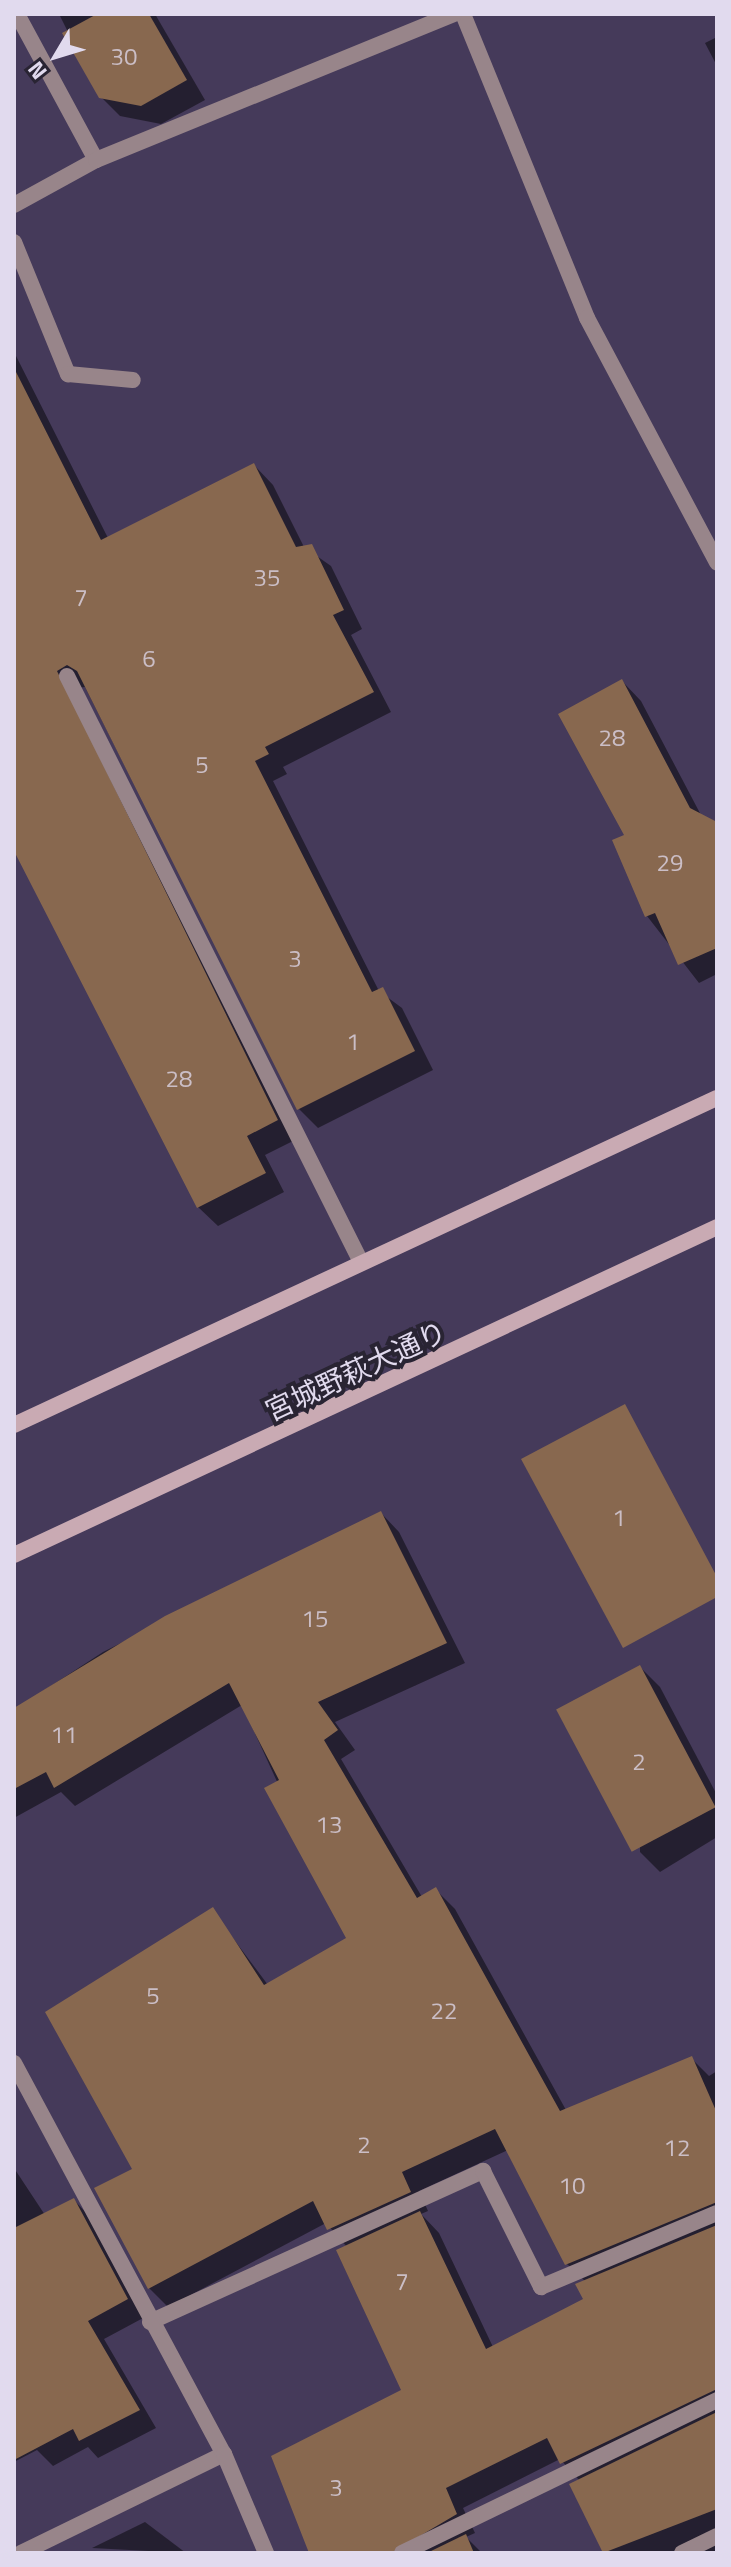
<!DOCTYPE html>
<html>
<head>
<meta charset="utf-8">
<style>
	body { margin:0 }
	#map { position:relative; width:731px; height:2567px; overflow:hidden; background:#453a5a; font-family:"Titillium Web","Noto Sans JP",sans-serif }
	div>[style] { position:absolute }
	.shadow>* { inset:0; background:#0007 }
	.building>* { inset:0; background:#88684f; transform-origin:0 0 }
	.lane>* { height:16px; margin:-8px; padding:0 8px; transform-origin:8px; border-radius:8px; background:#98858a }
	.street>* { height:16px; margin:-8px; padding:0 8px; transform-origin:8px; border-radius:8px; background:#98858a }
	.secondary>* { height:16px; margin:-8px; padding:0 8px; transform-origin:8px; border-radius:8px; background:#c9aab3 }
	span { translate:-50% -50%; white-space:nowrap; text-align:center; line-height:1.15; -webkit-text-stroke:8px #292433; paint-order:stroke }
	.number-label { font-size:24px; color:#cbbec6 }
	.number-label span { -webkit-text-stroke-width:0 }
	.street-label { font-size:28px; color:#e1daee }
	.frame { position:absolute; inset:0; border:16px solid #e1daee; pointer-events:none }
	.north { position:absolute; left:16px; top:16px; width:80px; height:80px; -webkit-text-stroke:6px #292433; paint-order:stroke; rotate:232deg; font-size:22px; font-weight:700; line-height:32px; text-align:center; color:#e1daee }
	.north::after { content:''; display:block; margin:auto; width:28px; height:36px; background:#e1daee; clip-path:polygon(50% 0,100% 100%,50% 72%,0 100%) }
</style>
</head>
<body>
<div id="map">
	<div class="shadow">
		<i style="clip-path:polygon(59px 14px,155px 14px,205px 100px,161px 124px,120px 116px,100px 96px)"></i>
		<i style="clip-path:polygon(717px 37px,717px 66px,705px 43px)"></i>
		<i style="clip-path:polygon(14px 352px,108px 538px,254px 465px,273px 485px,304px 547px,331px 566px,362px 629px,351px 635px,391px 712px,283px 767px,287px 774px,273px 781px,379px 991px,402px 1008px,433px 1070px,318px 1128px,299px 1109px,85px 687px,77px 688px,295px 1140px,265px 1155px,284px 1192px,218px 1226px,198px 1207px,14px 846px)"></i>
		<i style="clip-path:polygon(622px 681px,641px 701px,702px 817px,717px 827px,717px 974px,699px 983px,647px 916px,627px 836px)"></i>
		<i style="clip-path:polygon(evenodd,381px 1513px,399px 1532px,465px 1663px,335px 1722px,355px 1750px,341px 1759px,422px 1897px,436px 1890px,455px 1909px,566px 2110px,691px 2058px,709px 2076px,717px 2071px,717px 2553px,605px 2553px,572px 2485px,580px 2481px,560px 2459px,463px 2508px,475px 2533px,466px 2537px,482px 2553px,311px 2553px,403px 2391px,347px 2247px,326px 2223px,168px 2307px,149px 2288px,135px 2170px,212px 1910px,268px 1985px,349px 1939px,242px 1705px,75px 1806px,61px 1792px,14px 1818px,14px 1710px,103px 1652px,381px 1513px,508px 2150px,567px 2264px,586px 2282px,586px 2300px,493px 2347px,439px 2233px,421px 2214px,428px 2211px,419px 2191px,508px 2150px)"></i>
		<i style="clip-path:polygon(640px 1667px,660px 1687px,717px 1795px,717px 1837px,660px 1872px,640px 1852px)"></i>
		<i style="clip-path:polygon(14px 2168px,45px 2215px,74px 2200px,91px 2218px,145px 2317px,104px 2339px,156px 2428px,98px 2458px,88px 2447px,53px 2466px,37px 2450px,14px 2462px)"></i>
		<i style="clip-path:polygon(145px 2522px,186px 2553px,92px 2548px)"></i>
	</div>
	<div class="building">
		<i style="clip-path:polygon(97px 14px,149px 14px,187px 80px,141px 106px,99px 98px,62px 33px)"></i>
		<i style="clip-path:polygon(14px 368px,101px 540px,254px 463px,296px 547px,312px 544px,344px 610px,333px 615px,374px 692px,265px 747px,269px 754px,255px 761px,372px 992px,383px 987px,415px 1051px,297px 1110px,77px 671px,67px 665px,57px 671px,278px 1120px,247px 1136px,266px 1173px,197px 1208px,14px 851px)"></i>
		<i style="clip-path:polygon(622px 679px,690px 808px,717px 822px,717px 948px,678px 965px,655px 913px,645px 917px,612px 840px,624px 835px,558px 714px)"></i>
		<i style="clip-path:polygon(625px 1404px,717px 1577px,717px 1597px,623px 1648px,521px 1459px)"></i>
		<i style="clip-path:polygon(381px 1511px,447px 1643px,318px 1702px,338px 1730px,324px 1740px,417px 1898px,436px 1887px,560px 2111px,692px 2056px,717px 2113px,717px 2202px,565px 2265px,495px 2129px,402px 2172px,411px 2192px,327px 2230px,313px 2201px,148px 2289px,94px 2188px,132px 2169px,45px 2012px,213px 1907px,264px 1985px,346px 1938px,264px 1788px,279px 1780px,229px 1683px,54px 1788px,46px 1772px,14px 1789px,14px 1708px,165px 1616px)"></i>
		<i style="left:640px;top:1665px;width:161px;height:95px;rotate:62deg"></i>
		<i style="clip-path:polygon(74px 2198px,128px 2299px,88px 2321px,140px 2410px,79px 2441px,73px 2429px,14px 2460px,14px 2228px)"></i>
		<i style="clip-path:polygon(420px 2211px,486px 2349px,583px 2299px,575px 2284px,717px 2225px,717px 2389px,560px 2464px,547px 2438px,446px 2488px,457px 2514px,391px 2553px,309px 2553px,271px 2456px,401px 2390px,336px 2250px)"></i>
		<i style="clip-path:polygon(717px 2412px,717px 2509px,603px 2553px,569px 2484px)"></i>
		<i style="clip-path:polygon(466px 2534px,474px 2553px,427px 2553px)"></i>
	</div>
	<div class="lane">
		<i style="left:17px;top:14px;width:166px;rotate:61.6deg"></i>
		<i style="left:14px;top:242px;width:143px;rotate:67.8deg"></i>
		<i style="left:68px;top:374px;width:65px;rotate:5.3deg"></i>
		<i style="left:67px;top:676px;width:656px;rotate:63.36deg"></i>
		<i style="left:150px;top:2322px;width:366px;rotate:-24.4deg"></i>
		<i style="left:483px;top:2171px;width:130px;rotate:63.4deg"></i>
		<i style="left:541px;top:2287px;width:191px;rotate:-22.8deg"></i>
		<i style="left:21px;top:2553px;width:226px;rotate:-26deg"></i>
		<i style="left:402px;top:2553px;width:350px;rotate:-25.9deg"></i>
		<i style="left:682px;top:2553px;width:39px;rotate:-26deg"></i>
	</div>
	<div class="street">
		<i style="left:463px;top:14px;width:328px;rotate:67.8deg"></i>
		<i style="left:587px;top:318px;width:277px;rotate:62deg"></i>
		<i style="left:14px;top:205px;width:94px;rotate:-28.8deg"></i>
		<i style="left:96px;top:160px;width:387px;rotate:-22.2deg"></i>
		<i style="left:14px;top:2063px;width:444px;rotate:61.8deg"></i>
		<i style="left:224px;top:2454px;width:108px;rotate:67deg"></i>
	</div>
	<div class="secondary">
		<i style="left:14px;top:1425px;width:775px;rotate:-24.95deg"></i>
		<i style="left:14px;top:1555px;width:776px;rotate:-25.01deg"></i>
	</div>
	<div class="number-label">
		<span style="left:124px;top:57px">30</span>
		<span style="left:267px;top:578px">35</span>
		<span style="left:81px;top:598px">7</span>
		<span style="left:149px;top:659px">6</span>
		<span style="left:612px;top:738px">28</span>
		<span style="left:202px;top:765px">5</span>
		<span style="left:670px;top:863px">29</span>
		<span style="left:295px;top:959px">3</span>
		<span style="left:353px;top:1042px">1</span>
		<span style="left:179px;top:1079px">28</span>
		<span style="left:619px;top:1518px">1</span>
		<span style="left:315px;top:1619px">15</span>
		<span style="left:64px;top:1735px">11</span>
		<span style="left:639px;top:1762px">2</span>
		<span style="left:329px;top:1825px">13</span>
		<span style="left:153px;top:1996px">5</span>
		<span style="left:444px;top:2011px">22</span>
		<span style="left:364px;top:2145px">2</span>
		<span style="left:677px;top:2148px">12</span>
		<span style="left:572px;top:2186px">10</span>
		<span style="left:402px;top:2282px">7</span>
		<span style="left:336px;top:2488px">3</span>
	</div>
	<div class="street-label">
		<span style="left:356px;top:1371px;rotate:-25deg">宮城野萩大通り</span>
	</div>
	<div class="frame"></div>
	<div class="north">N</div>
</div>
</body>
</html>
